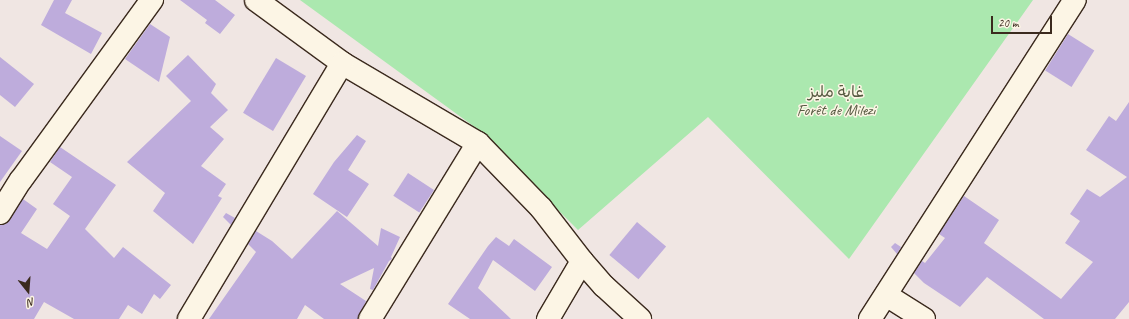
<!DOCTYPE html>
<html>
<head>
<meta charset="utf-8">
<style>
	body { margin:0 }
	#map { position:relative; width:1129px; height:319px; overflow:hidden; background:#f0e6e3; font-family:Caveat,"Playpen Sans Arabic",sans-serif }
	div>[style] { position:absolute }
	.green>* { inset:0; background:#abe8af }
	.building>* { inset:0; background:#beacdc; transform-origin:0 0 }
	.roads { filter:drop-shadow(1px 0 #3b2a1e) drop-shadow(-1px 0 #3b2a1e) drop-shadow(0 1px #3b2a1e) drop-shadow(0 -1px #3b2a1e) }
	.minor>* { height:22px; margin:-11px; padding:0 11px; transform-origin:11px; border-radius:11px; background:#fcf5e5 }
	span { translate:-50% -50%; white-space:nowrap; text-align:center; line-height:1.15; -webkit-text-stroke:3px #fcf5e5; paint-order:stroke }
	.park-label { font-size:16px; color:#575a42 }
	.north { position:absolute; left:8px; top:271px; width:40px; height:40px; -webkit-text-stroke:3px #fcf5e5; paint-order:stroke; rotate:163deg; font-size:11px; font-weight:700; line-height:16px; text-align:center; color:#3b2a1e }
	.north::after { content:''; display:block; margin:auto; width:14px; height:18px; background:#3b2a1e; clip-path:polygon(50% 0,100% 100%,50% 72%,0 100%) }
	.scale { position:absolute; left:991px; top:16px; width:61px; height:18px; box-sizing:border-box; border:2px solid #3b2a1e; border-top:0; padding-left:5px; font-size:12px; line-height:14px; white-space:nowrap; color:#3b2a1e; -webkit-text-stroke:3px #fcf5e5; paint-order:stroke }
</style>
</head>
<body>
<div id="map">
	<div class="green">
		<i style="clip-path:polygon(300px 0,1033px 0,849px 259px,708px 117px,578px 230px,476px 128px)"></i>
	</div>
	<div class="building">
		<i style="clip-path:polygon(54px 0,72px 0,65px 13px,102px 33px,91px 54px,41px 25px)"></i>
		<i style="clip-path:polygon(180px 0,215px 0,235px 15px,220px 34px,205px 23px,207px 20px)"></i>
		<i style="clip-path:polygon(150px 24px,170px 37px,159px 82px,125px 59px)"></i>
		<i style="left:1068px;top:34px;width:31px;height:43px;rotate:32deg"></i>
		<i style="clip-path:polygon(188px 55px,216px 84px,211px 93px,228px 110px,210px 127px,224px 139px,201px 166px,226px 184px,218px 196px,222px 198px,193px 244px,153px 211px,165px 193px,127px 162px,191px 101px,166px 76px)"></i>
		<i style="clip-path:polygon(0 57px,34px 84px,15px 107px,0 95px)"></i>
		<i style="left:276px;top:58px;width:35px;height:64px;rotate:31deg"></i>
		<i style="clip-path:polygon(1129px 102px,1129px 302px,1115px 319px,1044px 319px,987px 277px,960px 307px,924px 283px,914px 273px,922px 261px,925px 263px,945px 238px,939px 234px,964px 196px,999px 220px,984px 243px,1061px 299px,1093px 262px,1065px 243px,1080px 221px,1070px 214px,1087px 189px,1100px 197px,1127px 177px,1086px 150px,1109px 116px,1116px 121px)"></i>
		<i style="clip-path:polygon(357px 135px,366px 141px,348px 170px,369px 184px,347px 217px,313px 194px,334px 162px)"></i>
		<i style="clip-path:polygon(0 136px,22px 151px,0 182px)"></i>
		<i style="clip-path:polygon(60px 147px,116px 185px,85px 229px,114px 258px,123px 247px,171px 285px,160px 299px,154px 294px,142px 314px,128px 305px,119px 319px,74px 319px,44px 302px,34px 319px,0 319px,0 225px,6px 224px,10px 220px,23px 199px,37px 209px,21px 233px,47px 249px,70px 216px,53px 204px,72px 177px,50px 162px)"></i>
		<i style="left:408px;top:173px;width:31px;height:27px;rotate:33deg"></i>
		<i style="clip-path:polygon(337px 211px,378px 246px,381px 228px,400px 237px,391px 257px,392px 259px,389px 261px,373px 290px,370px 289px,374px 268px,340px 284px,366px 301px,358px 319px,324px 319px,305px 305px,297px 319px,209px 319px,256px 252px,248px 244px,256px 231px,272px 241px,292px 259px)"></i>
		<i style="clip-path:polygon(226px 213px,235px 218px,231px 225px,223px 217px)"></i>
		<i style="left:637px;top:222px;width:38px;height:43px;rotate:40deg"></i>
		<i style="clip-path:polygon(496px 237px,509px 246px,514px 239px,552px 267px,535px 291px,493px 260px,478px 288px,511px 319px,470px 319px,448px 304px,488px 246px)"></i>
		<i style="clip-path:polygon(895px 243px,901px 247px,897px 254px,891px 247px)"></i>
	</div>
	<div class="roads">
		<div class="minor">
			<i style="left:256px;top:0;width:107px;rotate:36.2deg"></i>
			<i style="left:342px;top:63px;width:158px;rotate:30.5deg"></i>
			<i style="left:478px;top:143px;width:91px;rotate:45.9deg"></i>
			<i style="left:541px;top:208px;width:67px;rotate:52.3deg"></i>
			<i style="left:582px;top:261px;width:33px;rotate:49deg"></i>
			<i style="left:604px;top:286px;width:49px;rotate:42.5deg"></i>
			<i style="left:0;top:213px;width:39px;rotate:-58deg"></i>
			<i style="left:21px;top:180px;width:223px;rotate:-54deg"></i>
			<i style="left:886px;top:295px;width:45px;rotate:32.3deg"></i>
			<i style="left:189px;top:319px;width:298px;rotate:-59.1deg"></i>
			<i style="left:370px;top:319px;width:206px;rotate:-58.5deg"></i>
			<i style="left:548px;top:319px;width:67px;rotate:-59.6deg"></i>
			<i style="left:870px;top:319px;width:379px;rotate:-57.3deg"></i>
		</div>
	</div>
	<div class="park-label">
		<span style="left:836px;top:101px">غابة مليز<br>Forêt de Milezi</span>
	</div>
	<div class="north">N</div>
	<div class="scale">20 m</div>
</div>
</body>
</html>
